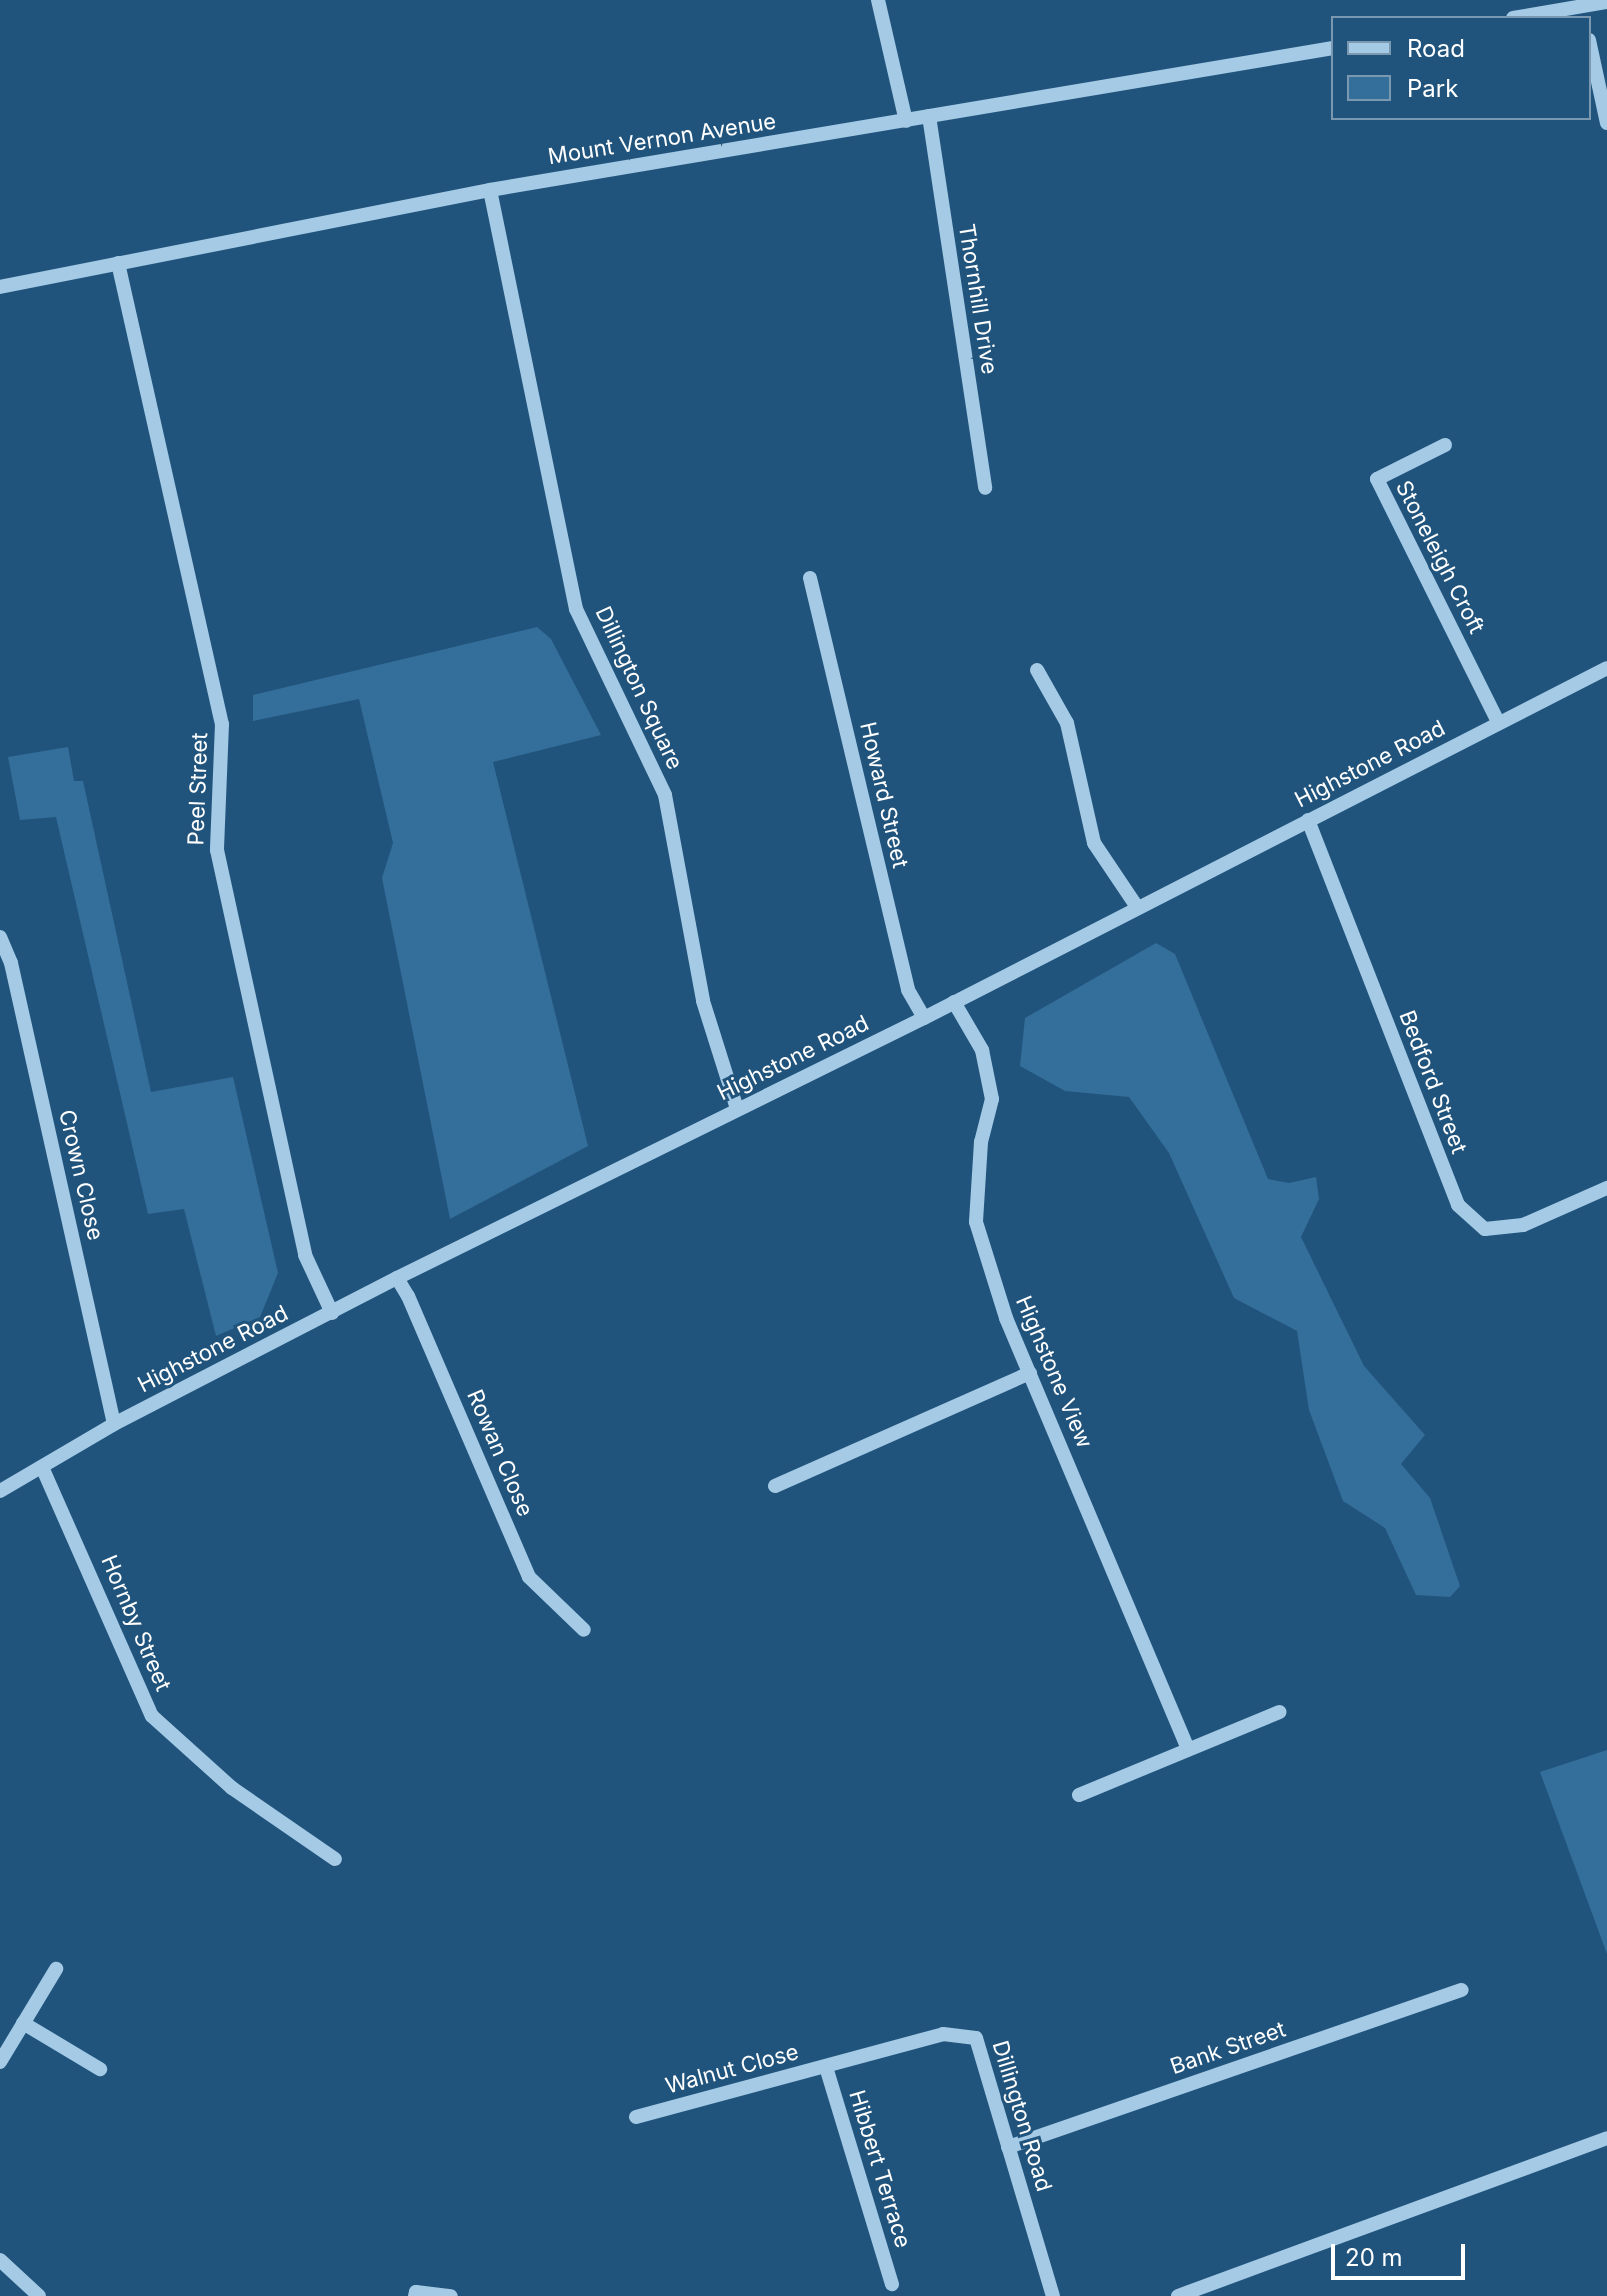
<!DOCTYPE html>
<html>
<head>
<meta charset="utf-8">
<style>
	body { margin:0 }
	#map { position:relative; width:1607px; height:2296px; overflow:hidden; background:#21547c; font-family:Inter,sans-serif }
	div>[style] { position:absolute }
	.green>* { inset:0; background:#346e9a }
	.minor>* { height:14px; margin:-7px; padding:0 7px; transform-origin:7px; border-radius:7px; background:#a4cae6 }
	span { translate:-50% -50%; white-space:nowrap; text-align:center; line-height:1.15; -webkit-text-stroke:6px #21547c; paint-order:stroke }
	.street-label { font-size:22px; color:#fff }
	.legend { position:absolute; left:1331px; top:16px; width:260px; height:104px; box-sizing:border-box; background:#21547c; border:2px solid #7a98b0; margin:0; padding:10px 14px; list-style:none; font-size:24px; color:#fff }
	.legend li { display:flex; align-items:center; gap:16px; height:40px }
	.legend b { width:40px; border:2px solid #7a98b0 }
	.scale { position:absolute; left:1331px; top:2244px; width:134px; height:36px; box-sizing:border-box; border:4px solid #fff; border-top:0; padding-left:10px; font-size:24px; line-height:28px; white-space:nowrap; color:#fff; -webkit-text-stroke:6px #21547c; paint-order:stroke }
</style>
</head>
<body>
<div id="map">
	<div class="green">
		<i style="clip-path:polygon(537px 627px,551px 639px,601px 735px,493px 762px,588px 1146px,450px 1219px,382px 878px,393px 843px,359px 699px,253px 721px,253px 695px)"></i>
		<i style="clip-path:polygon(68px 747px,74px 781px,83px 781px,151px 1092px,233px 1077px,278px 1273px,260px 1317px,216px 1336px,184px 1209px,148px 1214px,56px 817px,20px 820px,8px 757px)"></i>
		<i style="clip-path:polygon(1156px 943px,1175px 954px,1268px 1179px,1289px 1183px,1316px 1177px,1319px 1199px,1301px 1237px,1364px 1366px,1425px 1435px,1401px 1464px,1430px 1498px,1460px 1586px,1450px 1597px,1416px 1595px,1385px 1528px,1343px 1501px,1309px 1410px,1297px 1331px,1234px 1298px,1169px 1153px,1129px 1097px,1065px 1091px,1020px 1066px,1025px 1018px)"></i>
		<i style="clip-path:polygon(1607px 1750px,1607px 1954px,1540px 1772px)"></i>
	</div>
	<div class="minor">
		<i style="left:878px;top:0;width:124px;rotate:77deg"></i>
		<i style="left:1513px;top:18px;width:95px;rotate:-9.7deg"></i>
		<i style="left:1589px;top:40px;width:85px;rotate:77.8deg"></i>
		<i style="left:929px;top:116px;width:376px;rotate:81.4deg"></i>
		<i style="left:490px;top:190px;width:428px;rotate:78.4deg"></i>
		<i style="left:576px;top:609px;width:206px;rotate:64.4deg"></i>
		<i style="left:665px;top:795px;width:209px;rotate:79.5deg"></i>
		<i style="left:703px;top:1001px;width:113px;rotate:72.5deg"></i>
		<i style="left:118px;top:263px;width:473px;rotate:77.3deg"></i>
		<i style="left:222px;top:724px;width:126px;rotate:92.3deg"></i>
		<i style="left:217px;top:850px;width:414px;rotate:77.7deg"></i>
		<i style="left:305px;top:1255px;width:64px;rotate:65deg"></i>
		<i style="left:0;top:287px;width:500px;rotate:-11.2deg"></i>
		<i style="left:490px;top:190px;width:855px;rotate:-9.56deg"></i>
		<i style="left:1445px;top:445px;width:76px;rotate:153.4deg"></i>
		<i style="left:1377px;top:479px;width:271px;rotate:63.5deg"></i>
		<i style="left:810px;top:578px;width:423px;rotate:76.6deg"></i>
		<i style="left:908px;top:990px;width:32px;rotate:60deg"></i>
		<i style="left:1037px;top:670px;width:61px;rotate:60.5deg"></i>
		<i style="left:1067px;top:723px;width:123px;rotate:77.3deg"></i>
		<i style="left:1094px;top:843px;width:77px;rotate:56.1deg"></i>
		<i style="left:1308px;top:820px;width:413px;rotate:68.7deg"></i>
		<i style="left:1458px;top:1205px;width:36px;rotate:42deg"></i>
		<i style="left:1485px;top:1229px;width:38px;rotate:-6deg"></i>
		<i style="left:1523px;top:1225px;width:92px;rotate:-23.8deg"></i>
		<i style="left:0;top:937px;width:28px;rotate:67deg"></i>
		<i style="left:11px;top:963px;width:472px;rotate:77.4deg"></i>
		<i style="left:954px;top:1002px;width:56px;rotate:59.7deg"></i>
		<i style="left:982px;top:1050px;width:50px;rotate:78.5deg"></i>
		<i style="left:992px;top:1099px;width:44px;rotate:104.3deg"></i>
		<i style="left:981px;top:1142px;width:80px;rotate:93.6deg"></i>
		<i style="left:976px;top:1222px;width:101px;rotate:72.6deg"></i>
		<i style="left:1006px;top:1318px;width:467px;rotate:67.1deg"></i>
		<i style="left:397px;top:1278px;width:21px;rotate:59deg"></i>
		<i style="left:408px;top:1296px;width:306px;rotate:66.7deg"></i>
		<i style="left:529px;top:1577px;width:76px;rotate:43.9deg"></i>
		<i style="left:42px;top:1467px;width:272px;rotate:66.2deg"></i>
		<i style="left:152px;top:1716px;width:108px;rotate:42deg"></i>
		<i style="left:232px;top:1788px;width:125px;rotate:34.6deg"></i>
		<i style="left:775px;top:1486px;width:279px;rotate:-23.9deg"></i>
		<i style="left:0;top:1491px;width:132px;rotate:-30.4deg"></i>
		<i style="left:114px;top:1424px;width:318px;rotate:-27.3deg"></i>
		<i style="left:397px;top:1278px;width:588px;rotate:-26.26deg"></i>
		<i style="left:924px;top:1018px;width:767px;rotate:-27.13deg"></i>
		<i style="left:1079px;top:1795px;width:217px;rotate:-22.5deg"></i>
		<i style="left:23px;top:2023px;width:90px;rotate:30.9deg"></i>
		<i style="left:0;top:2062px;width:109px;rotate:-58.9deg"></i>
		<i style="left:826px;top:2067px;width:227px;rotate:73.1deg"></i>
		<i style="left:636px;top:2117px;width:318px;rotate:-15.1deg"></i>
		<i style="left:943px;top:2034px;width:33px;rotate:7deg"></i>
		<i style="left:976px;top:2038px;width:269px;rotate:73.4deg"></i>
		<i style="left:1008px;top:2147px;width:480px;rotate:-19.1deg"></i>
		<i style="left:0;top:2260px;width:53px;rotate:42.7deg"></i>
		<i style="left:415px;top:2296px;width:4px;rotate:-76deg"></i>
		<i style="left:416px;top:2292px;width:35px;rotate:7deg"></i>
		<i style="left:1178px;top:2296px;width:457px;rotate:-20.2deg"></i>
	</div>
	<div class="street-label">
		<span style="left:662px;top:139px;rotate:-9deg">Mount Vernon Avenue</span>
		<span style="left:978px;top:299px;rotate:81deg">Thornhill Drive</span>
		<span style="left:1440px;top:557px;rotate:63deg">Stoneleigh Croft</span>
		<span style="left:639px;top:688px;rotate:65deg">Dillington Square</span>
		<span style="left:1370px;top:764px;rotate:-27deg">Highstone Road</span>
		<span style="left:198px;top:789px;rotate:-88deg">Peel Street</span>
		<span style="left:884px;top:795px;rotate:77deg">Howard Street</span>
		<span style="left:793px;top:1058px;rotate:-26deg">Highstone Road</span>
		<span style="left:1433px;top:1082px;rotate:69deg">Bedford Street</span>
		<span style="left:81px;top:1175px;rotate:77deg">Crown Close</span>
		<span style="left:213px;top:1349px;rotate:-27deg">Highstone Road</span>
		<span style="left:1054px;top:1372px;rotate:67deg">Highstone View</span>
		<span style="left:500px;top:1453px;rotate:67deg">Rowan Close</span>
		<span style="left:136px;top:1623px;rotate:67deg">Hornby Street</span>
		<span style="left:1228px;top:2048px;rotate:-19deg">Bank Street</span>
		<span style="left:732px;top:2069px;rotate:-15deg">Walnut Close</span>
		<span style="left:1022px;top:2116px;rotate:73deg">Dillington Road</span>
		<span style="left:880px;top:2169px;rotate:73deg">Hibbert Terrace</span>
	</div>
	<ul class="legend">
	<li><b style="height:10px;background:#a4cae6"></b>Road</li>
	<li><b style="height:22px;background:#346e9a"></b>Park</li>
	</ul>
	<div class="scale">20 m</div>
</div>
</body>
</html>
